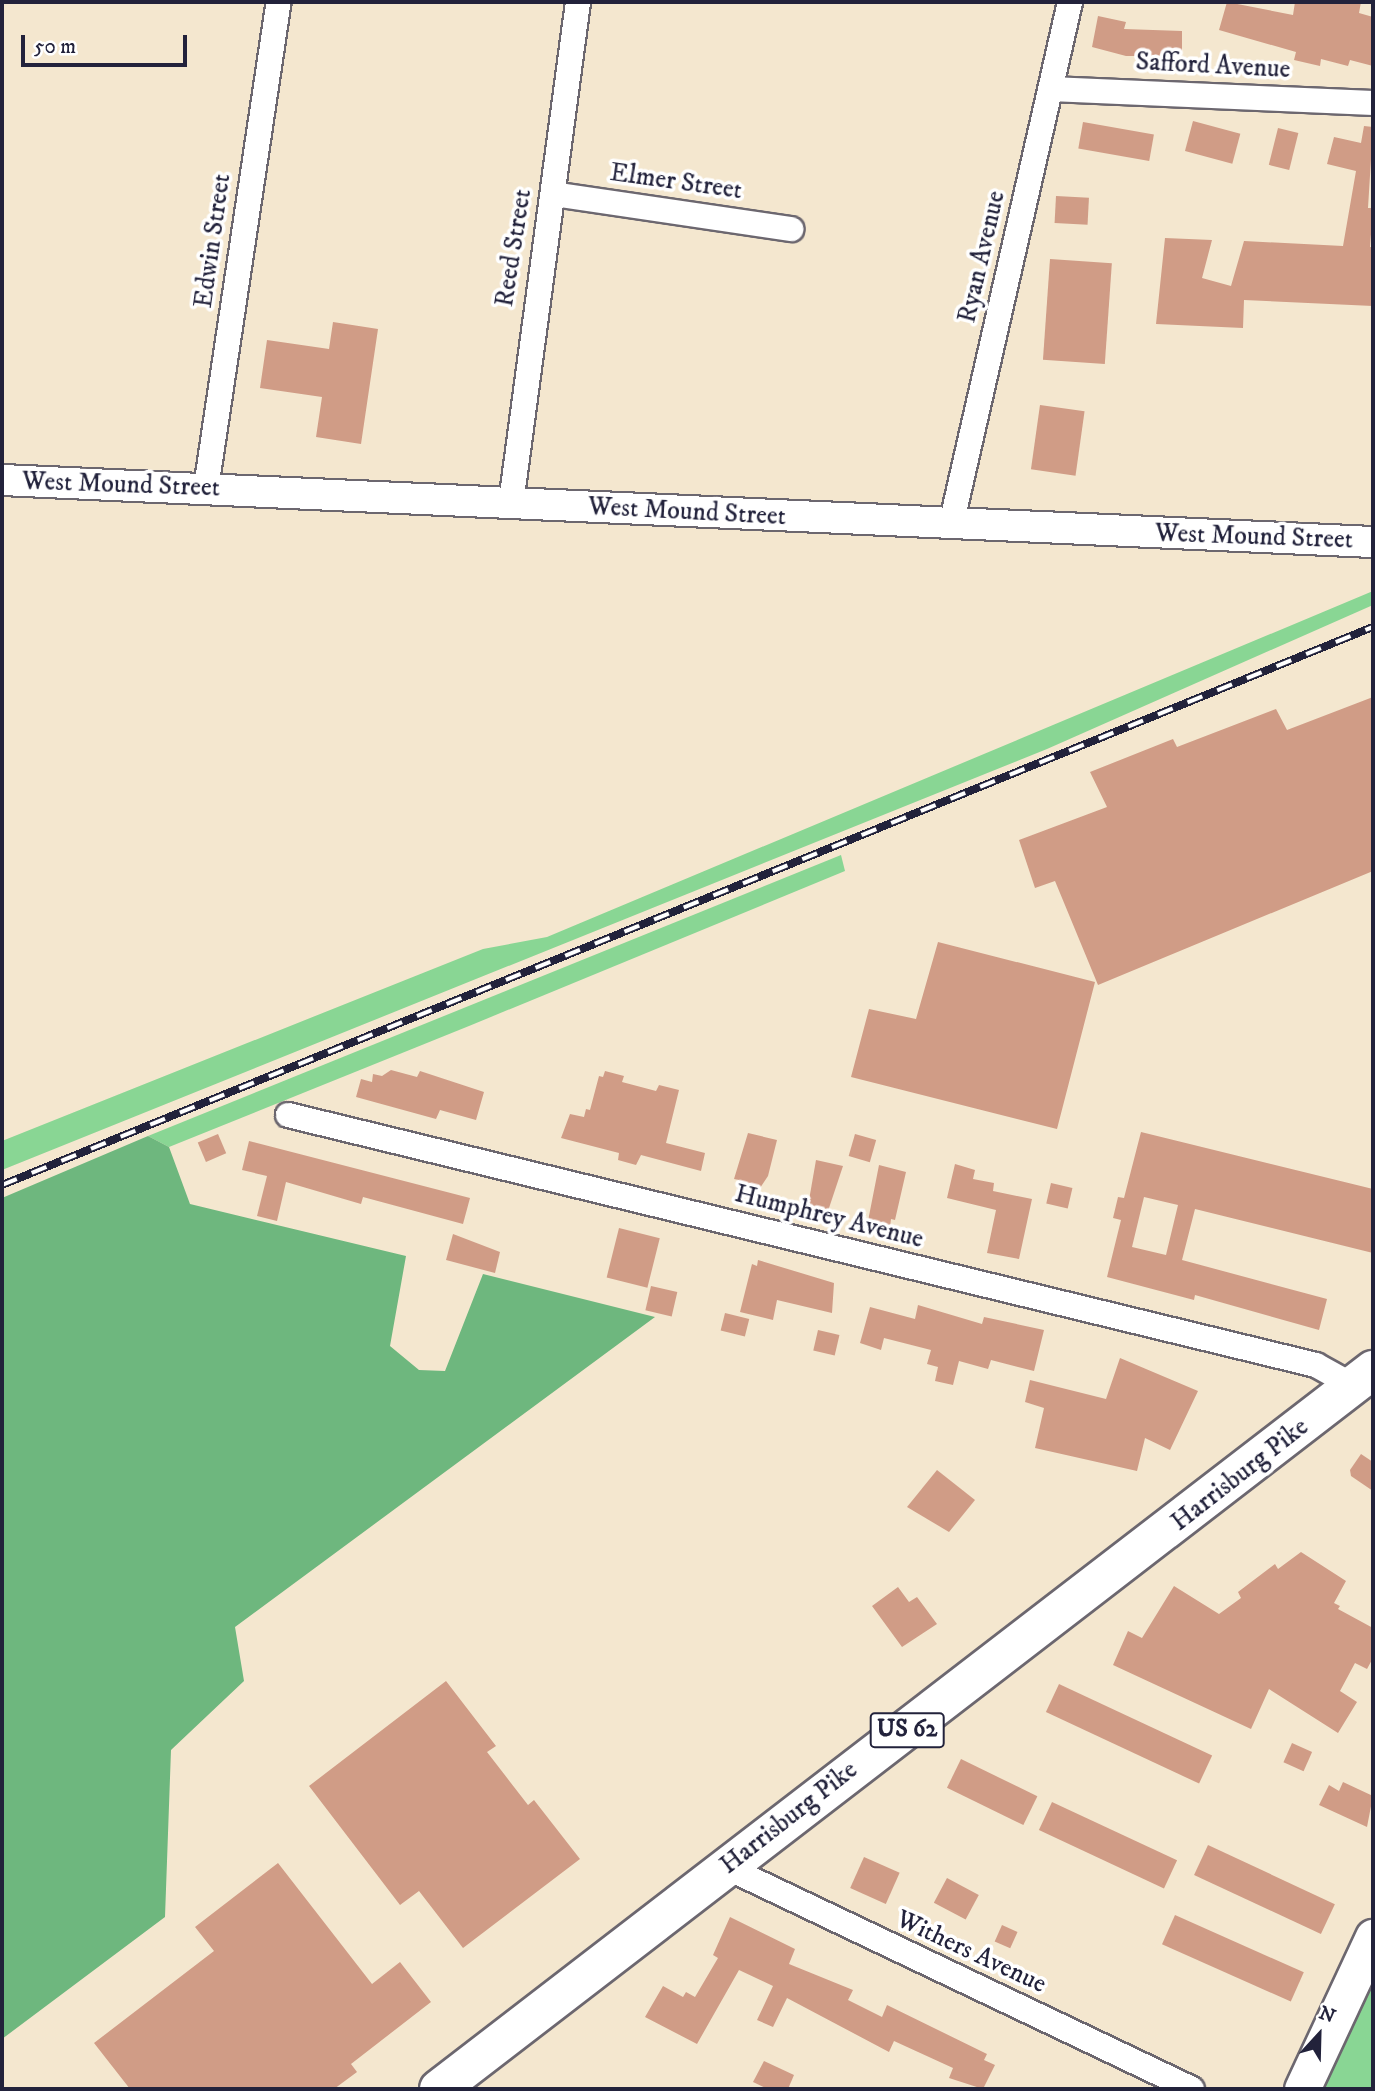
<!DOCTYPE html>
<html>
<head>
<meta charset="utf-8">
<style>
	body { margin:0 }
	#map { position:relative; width:1375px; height:2091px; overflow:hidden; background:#f4e7cf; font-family:"IM FELL DW Pica",serif }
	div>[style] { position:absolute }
	.green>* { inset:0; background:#89d694 }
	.forest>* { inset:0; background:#6eb77e }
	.building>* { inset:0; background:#d09c86; transform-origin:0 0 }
	.roads { filter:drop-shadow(2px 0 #6c676f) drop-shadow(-2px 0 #6c676f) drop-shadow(0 2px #6c676f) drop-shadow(0 -2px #6c676f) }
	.minor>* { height:24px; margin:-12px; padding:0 12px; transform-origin:12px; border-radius:12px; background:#fff }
	.tertiary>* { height:30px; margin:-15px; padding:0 15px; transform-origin:15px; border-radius:15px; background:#fff }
	.secondary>* { height:35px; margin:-17.5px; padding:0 17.5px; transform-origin:17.5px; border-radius:17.5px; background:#fff }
	.primary>* { height:38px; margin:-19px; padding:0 19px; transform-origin:19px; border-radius:19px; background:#fff }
	.rail>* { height:8px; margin-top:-4px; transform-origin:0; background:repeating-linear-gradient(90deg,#fff 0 16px,#22223b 0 32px); box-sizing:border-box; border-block:2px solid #22223b }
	span { translate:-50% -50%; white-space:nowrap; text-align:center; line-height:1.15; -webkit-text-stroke:7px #fff; paint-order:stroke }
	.shield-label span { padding:2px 5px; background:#fff; border:2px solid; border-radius:5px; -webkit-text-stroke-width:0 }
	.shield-label { font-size:24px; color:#22223b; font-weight:700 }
	.street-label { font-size:26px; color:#22223b }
	.frame { position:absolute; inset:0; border:4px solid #22223b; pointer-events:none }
	.north { position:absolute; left:1284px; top:2000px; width:70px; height:70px; -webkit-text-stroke:5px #fff; paint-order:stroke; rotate:22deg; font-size:19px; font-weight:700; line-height:28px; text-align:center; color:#22223b }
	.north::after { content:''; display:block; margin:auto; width:24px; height:32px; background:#22223b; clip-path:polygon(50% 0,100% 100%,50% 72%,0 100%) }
	.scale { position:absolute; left:21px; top:35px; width:166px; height:32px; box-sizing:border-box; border:4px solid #22223b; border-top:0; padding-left:9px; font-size:21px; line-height:24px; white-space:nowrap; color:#22223b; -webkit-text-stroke:5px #fff; paint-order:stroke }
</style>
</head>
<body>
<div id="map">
	<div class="green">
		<i style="clip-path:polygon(1373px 591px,1373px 605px,1047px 749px,2px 1170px,2px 1141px,483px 949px,547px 937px)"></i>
		<i style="clip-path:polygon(841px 855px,845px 871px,469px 1026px,169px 1147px,148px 1136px)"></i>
		<i style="clip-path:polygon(1373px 1968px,1373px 2089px,1316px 2089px)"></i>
	</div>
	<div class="forest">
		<i style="clip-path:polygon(148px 1136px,169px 1147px,190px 1204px,406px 1256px,390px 1346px,419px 1370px,445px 1371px,483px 1274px,655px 1317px,235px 1627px,244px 1681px,171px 1750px,165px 1917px,2px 2039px,2px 1198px)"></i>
	</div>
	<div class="building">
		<i style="clip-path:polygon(1227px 2px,1293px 15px,1295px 2px,1361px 2px,1359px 13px,1373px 17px,1373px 66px,1350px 60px,1348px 66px,1321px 59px,1320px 66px,1294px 60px,1296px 52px,1219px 30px)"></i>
		<i style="clip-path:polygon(1098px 16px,1126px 22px,1124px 29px,1182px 31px,1182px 56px,1126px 56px,1092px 47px)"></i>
		<i style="left:1193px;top:121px;width:49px;height:31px;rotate:15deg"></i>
		<i style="left:1083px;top:122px;width:72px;height:27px;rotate:10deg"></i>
		<i style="clip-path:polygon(1364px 126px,1373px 127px,1368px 208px,1373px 208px,1370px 247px,1373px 247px,1373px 306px,1244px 300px,1243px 328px,1156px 324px,1165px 238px,1212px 240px,1202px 278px,1231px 286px,1244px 241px,1343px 246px,1356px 171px,1327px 164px,1334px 137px,1361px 143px)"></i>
		<i style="left:1278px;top:128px;width:21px;height:38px;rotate:14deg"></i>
		<i style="left:1056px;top:196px;width:33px;height:27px;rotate:3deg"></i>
		<i style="left:1050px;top:259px;width:62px;height:101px;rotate:4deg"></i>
		<i style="clip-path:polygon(333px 322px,378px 329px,361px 444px,316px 437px,322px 397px,260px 388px,267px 340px,329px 349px)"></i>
		<i style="left:1040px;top:405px;width:45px;height:65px;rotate:8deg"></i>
		<i style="clip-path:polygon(1373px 697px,1373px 871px,1098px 985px,1055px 881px,1035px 888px,1019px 840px,1107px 807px,1090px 772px,1173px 739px,1177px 747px,1276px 709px,1287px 730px)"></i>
		<i style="clip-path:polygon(938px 942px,1095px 982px,1057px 1129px,851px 1077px,869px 1009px,916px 1019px)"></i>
		<i style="clip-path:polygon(391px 1070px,417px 1077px,420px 1071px,484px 1092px,476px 1120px,440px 1110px,436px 1119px,356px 1097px,361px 1079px,372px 1082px,373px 1074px,382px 1076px)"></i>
		<i style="clip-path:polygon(605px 1071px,624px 1076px,622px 1082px,656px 1091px,659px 1085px,679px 1090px,666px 1143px,705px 1153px,701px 1171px,641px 1155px,636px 1165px,618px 1160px,619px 1153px,561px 1138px,570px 1114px,584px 1117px,586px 1109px,590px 1110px,599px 1076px,603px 1077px)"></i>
		<i style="clip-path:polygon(evenodd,1141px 1132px,1373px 1189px,1373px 1253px,1195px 1209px,1182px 1260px,1327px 1299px,1319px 1330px,1195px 1295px,1194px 1300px,1107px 1277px,1121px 1220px,1113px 1218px,1118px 1197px,1124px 1198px,1141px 1132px,1144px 1197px,1178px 1205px,1166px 1255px,1132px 1247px,1144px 1197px)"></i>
		<i style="clip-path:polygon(748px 1133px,777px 1140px,768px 1176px,756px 1194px,737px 1190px,739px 1180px,734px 1179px)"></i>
		<i style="left:218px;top:1134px;width:21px;height:22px;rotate:67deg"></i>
		<i style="left:855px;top:1134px;width:22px;height:23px;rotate:16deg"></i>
		<i style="clip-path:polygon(249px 1141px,470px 1198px,463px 1224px,363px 1197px,361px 1204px,286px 1182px,277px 1221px,257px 1216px,267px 1176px,242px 1170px)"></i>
		<i style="clip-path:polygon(816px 1160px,843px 1166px,828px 1211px,808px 1206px)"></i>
		<i style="clip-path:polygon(955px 1164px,975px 1170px,973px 1179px,994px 1183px,993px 1191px,1032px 1199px,1019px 1259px,987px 1253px,996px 1210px,947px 1198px)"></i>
		<i style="clip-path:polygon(879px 1165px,906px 1172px,895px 1220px,891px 1219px,890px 1227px,868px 1221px)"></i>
		<i style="left:1051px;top:1183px;width:22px;height:21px;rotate:13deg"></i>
		<i style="left:619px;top:1228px;width:42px;height:51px;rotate:14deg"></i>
		<i style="clip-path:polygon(453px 1234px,500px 1252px,495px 1273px,446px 1260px)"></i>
		<i style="clip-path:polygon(758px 1260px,834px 1283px,832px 1313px,777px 1300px,773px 1320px,740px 1312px,752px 1264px,757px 1266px)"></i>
		<i style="left:651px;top:1286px;width:27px;height:25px;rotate:13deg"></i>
		<i style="clip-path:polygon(918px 1305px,982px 1324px,984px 1317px,1044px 1330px,1034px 1371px,991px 1360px,988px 1369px,959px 1361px,953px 1385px,935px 1381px,938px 1367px,927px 1364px,931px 1350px,884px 1338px,881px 1350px,860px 1343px,870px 1307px,915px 1319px)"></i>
		<i style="left:725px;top:1313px;width:25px;height:18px;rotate:14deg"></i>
		<i style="left:818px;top:1330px;width:22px;height:21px;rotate:13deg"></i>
		<i style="clip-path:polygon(1120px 1358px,1198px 1391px,1170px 1450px,1145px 1438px,1137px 1471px,1035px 1448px,1044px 1408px,1025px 1402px,1030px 1380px,1106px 1399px)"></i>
		<i style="clip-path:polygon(1361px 1454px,1373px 1462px,1373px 1491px,1351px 1476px,1350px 1470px)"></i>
		<i style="clip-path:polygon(937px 1470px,975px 1500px,949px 1532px,907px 1507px)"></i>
		<i style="clip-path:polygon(1301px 1552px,1346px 1581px,1334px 1603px,1340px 1606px,1338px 1609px,1373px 1628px,1373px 1658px,1367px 1669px,1355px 1663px,1340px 1691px,1357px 1702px,1338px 1733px,1269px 1689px,1251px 1729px,1113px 1665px,1128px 1631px,1142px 1638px,1174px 1586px,1219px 1614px,1241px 1598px,1238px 1592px,1275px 1564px,1278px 1569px)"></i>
		<i style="clip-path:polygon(898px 1587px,909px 1602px,917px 1597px,937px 1624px,902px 1647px,872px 1606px)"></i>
		<i style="clip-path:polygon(446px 1681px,496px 1746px,487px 1752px,528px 1805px,534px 1800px,580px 1859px,463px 1948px,419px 1891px,400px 1905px,309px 1786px)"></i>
		<i style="left:1059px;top:1684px;width:169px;height:31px;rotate:25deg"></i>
		<i style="left:1292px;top:1743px;width:22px;height:21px;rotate:24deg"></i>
		<i style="left:961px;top:1759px;width:85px;height:32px;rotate:26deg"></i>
		<i style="clip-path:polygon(1343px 1782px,1373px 1796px,1367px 1827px,1319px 1805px,1329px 1785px,1339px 1791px)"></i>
		<i style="left:1052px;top:1802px;width:138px;height:31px;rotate:25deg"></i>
		<i style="left:1208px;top:1845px;width:140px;height:33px;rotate:25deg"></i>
		<i style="left:864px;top:1857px;width:39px;height:34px;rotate:24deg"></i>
		<i style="clip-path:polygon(278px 1863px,372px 1984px,400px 1962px,431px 2002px,351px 2064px,357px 2072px,334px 2089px,130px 2089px,94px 2043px,214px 1951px,195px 1927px)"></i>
		<i style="left:947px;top:1878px;width:36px;height:28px;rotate:28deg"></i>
		<i style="left:1175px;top:1915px;width:141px;height:32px;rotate:24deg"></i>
		<i style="clip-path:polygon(730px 1917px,795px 1949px,789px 1964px,853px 1990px,848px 2000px,882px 2017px,887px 2005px,987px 2054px,984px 2060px,995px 2065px,983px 2089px,949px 2078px,953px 2068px,894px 2041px,889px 2052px,787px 1998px,773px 2027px,757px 2020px,773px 1986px,739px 1970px,697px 2044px,645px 2017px,663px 1986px,683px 1997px,686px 1992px,695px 1997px,718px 1958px,713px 1955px)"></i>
		<i style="left:1002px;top:1925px;width:17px;height:18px;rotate:24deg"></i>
		<i style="clip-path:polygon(764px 2061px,794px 2075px,788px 2089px,768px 2089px,753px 2082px)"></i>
	</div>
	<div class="roads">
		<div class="minor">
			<i style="left:1051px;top:89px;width:322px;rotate:2.5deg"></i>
			<i style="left:553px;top:194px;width:241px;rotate:8.4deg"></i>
			<i style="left:206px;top:488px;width:491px;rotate:-81.5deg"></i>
			<i style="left:511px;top:503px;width:505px;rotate:-82.38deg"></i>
			<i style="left:951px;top:525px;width:536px;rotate:-77.18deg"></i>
			<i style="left:288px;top:1115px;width:1058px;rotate:13.67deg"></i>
			<i style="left:1316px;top:1365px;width:41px;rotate:29.1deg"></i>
			<i style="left:726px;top:1867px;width:516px;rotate:25.47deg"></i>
		</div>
		<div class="tertiary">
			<i style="left:2px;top:480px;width:1372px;rotate:2.59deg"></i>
		</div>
		<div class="secondary">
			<i style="left:1302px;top:2089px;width:168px;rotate:-65deg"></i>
		</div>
		<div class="primary">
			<i style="left:439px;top:2089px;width:1179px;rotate:-37.59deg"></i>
		</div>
	</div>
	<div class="rail">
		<i style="left:2px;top:1185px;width:1480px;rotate:-22.15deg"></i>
	</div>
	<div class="shield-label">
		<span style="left:907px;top:1730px">US 62</span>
	</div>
	<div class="street-label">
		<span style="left:1213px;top:66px;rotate:3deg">Safford Avenue</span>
		<span style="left:676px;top:182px;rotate:8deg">Elmer Street</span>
		<span style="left:213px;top:241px;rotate:-82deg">Edwin Street</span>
		<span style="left:514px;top:248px;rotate:-81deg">Reed Street</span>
		<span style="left:982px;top:257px;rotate:-77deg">Ryan Avenue</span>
		<span style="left:121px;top:485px;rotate:2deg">West Mound Street</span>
		<span style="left:687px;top:512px;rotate:3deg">West Mound Street</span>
		<span style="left:1254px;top:537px;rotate:2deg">West Mound Street</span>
		<span style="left:829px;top:1217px;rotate:14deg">Humphrey Avenue</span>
		<span style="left:1240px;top:1475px;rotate:-38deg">Harrisburg Pike</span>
		<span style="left:789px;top:1818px;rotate:-38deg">Harrisburg Pike</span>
		<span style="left:971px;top:1952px;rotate:25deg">Withers Avenue</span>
	</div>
	<div class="frame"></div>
	<div class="north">N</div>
	<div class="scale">50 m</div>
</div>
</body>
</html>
